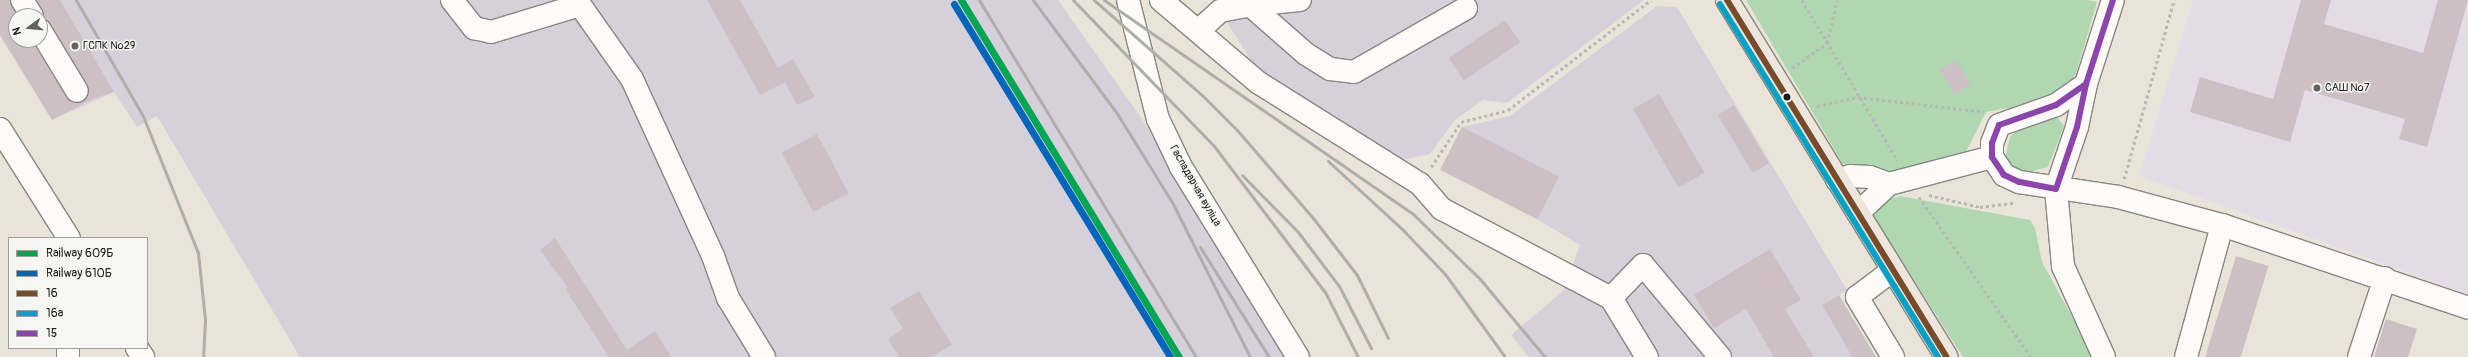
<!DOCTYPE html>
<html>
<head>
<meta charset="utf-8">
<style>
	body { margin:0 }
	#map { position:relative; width:2468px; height:357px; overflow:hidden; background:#eae4d8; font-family:Pangolin,sans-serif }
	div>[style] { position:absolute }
	.built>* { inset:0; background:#e5dbe7 }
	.industrial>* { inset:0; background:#d6d0da }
	.green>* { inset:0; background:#afd8b0 }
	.building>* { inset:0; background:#ccc0c5; transform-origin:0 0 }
	.path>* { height:2.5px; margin-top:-1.25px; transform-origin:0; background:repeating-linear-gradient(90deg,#b9b8b6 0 3px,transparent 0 6px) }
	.roads { filter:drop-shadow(1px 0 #898681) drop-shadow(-1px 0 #898681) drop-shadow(0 1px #898681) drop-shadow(0 -1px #898681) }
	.minor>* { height:22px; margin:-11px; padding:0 11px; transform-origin:11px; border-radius:11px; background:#fcfbf9 }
	.major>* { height:22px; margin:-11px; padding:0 11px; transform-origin:11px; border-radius:11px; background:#ede6dd }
	.rail>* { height:3px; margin:-1.5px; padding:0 1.5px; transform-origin:1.5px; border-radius:1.5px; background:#aeaeac }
	.bus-1>* { height:6px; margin:-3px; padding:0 3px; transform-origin:3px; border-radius:3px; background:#7a4b2a }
	.bus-2>* { height:6px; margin:-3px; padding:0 3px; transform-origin:3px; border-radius:3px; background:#01a2c5 }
	.bus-3>* { height:6px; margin:-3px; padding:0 3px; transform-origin:3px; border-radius:3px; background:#8e44ad }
	.rail-1>* { height:7px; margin:-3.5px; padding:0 3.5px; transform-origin:3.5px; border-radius:3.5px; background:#00a651 }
	.rail-2>* { height:7px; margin:-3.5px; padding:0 3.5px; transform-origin:3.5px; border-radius:3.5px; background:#0065bd }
	.dots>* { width:11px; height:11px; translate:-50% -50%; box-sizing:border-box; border:2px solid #f6f6f2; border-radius:50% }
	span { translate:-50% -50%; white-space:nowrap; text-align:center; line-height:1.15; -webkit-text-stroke:3px #f6f6f2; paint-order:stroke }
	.poi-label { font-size:11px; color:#1c1c1c }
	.left { translate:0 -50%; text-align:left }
	.street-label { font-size:11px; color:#1c1c1c }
	.legend { position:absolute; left:8px; top:237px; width:140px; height:112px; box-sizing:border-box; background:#f6f6f2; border:1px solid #9f9f9c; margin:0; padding:5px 7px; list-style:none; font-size:12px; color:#1c1c1c }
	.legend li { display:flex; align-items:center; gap:8px; height:20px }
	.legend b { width:20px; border:1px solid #9f9f9c }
	.north { position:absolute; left:8px; top:8px; width:40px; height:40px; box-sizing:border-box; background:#f6f6f2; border:1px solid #9f9f9c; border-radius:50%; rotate:254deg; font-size:11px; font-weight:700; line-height:16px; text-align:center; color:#1c1c1c }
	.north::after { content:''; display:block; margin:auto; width:14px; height:18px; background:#64625e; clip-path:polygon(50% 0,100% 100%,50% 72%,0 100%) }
</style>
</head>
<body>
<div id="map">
	<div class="built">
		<i style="clip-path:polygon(2193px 0,2468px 0,2468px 294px,2139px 176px)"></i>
	</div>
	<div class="industrial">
		<i style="clip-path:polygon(evenodd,0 0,1058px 0,1142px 119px,1285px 357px,300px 357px,157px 116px,137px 127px,114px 92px,52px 120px,0 35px,0 0,16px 16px,40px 16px,40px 40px,16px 40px,16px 16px)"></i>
		<i style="clip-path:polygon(1213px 0,1644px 0,1507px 103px,1483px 100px,1455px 120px,1430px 154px,1391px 162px,1264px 81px)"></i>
		<i style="clip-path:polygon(1657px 6px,1677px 7px,1847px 290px,1822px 305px,1852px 357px,1529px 357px,1511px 335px,1564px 290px,1580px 245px,1537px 219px,1440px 170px,1462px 127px,1510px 116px)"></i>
	</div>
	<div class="green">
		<i style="clip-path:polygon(1746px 0,2087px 0,2097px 2px,2076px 74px,2065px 90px,2022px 108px,2002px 109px,1986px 112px,1966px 152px,1887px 176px,1843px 164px)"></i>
		<i style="clip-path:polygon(2049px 116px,2057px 117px,2064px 126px,2048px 167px,2029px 172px,2015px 169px,2008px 163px,2006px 155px,2010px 137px,2018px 129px)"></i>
		<i style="clip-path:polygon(1900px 196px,2030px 220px,2035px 228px,2042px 262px,2094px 357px,1963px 357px,1874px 217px,1877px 207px,1884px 201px)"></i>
	</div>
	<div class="building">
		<i style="clip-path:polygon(0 0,10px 0,17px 16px,16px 40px,31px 40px,66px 97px,78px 103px,88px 97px,88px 85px,51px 24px,44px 18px,43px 10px,37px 0,60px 0,114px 92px,94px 98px,52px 120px,0 35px)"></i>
		<i style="clip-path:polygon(707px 0,740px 0,778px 68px,793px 59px,815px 97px,797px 105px,785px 82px,760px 95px)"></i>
		<i style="clip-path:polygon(2301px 0,2331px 0,2324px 24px,2423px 53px,2438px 0,2468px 0,2427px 147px,2399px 139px,2405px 119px,2305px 90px,2290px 142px,2190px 112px,2200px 77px,2273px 99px)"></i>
		<i style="left:1505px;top:20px;width:27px;height:68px;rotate:56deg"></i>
		<i style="left:1956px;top:60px;width:29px;height:19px;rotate:59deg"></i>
		<i style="left:1659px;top:94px;width:91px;height:30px;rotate:60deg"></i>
		<i style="left:1734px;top:105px;width:68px;height:19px;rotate:59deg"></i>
		<i style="left:1462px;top:127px;width:109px;height:48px;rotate:27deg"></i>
		<i style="left:817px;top:134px;width:67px;height:40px;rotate:62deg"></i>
		<i style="clip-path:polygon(555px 238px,627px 350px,616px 357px,609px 357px,566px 290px,568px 288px,540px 250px)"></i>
		<i style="clip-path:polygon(1770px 249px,1801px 300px,1785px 309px,1814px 357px,1774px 357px,1746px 309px,1714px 328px,1694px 295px)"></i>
		<i style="left:2236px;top:256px;width:34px;height:105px;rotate:17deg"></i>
		<i style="clip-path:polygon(919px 291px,952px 345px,931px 357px,899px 357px,888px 339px,903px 329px,890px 308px)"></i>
		<i style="clip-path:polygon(1839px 295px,1876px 357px,1852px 357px,1822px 305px)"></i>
		<i style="clip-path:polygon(2386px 319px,2417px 329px,2408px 357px,2374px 357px)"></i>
		<i style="clip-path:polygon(655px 331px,671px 357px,617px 357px,627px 350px)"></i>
	</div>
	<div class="path">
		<i style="left:1802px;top:0;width:187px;rotate:59.2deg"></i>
		<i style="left:1792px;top:68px;width:43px;rotate:-35.5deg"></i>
		<i style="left:1827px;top:43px;width:44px;rotate:-76.9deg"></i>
		<i style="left:1817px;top:106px;width:42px;rotate:-12.4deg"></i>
		<i style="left:1858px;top:97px;width:127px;rotate:6.8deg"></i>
		<i style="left:1431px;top:167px;width:54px;rotate:-56.3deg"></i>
		<i style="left:1461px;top:122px;width:49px;rotate:-14.3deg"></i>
		<i style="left:1508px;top:110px;width:180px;rotate:-37.6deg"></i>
		<i style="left:2124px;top:179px;width:186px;rotate:-74.4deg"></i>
		<i style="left:1929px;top:195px;width:52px;rotate:13.2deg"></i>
		<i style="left:1980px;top:207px;width:34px;rotate:-7deg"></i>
		<i style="left:1919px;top:197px;width:195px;rotate:55deg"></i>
	</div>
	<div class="roads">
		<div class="minor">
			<i style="left:22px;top:0;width:19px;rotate:58deg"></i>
			<i style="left:452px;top:0;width:36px;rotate:52deg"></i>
			<i style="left:474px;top:28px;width:17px;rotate:13deg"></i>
			<i style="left:491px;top:32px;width:93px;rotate:-16.9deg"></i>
			<i style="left:580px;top:5px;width:90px;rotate:54.9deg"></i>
			<i style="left:632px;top:79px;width:195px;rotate:65.4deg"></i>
			<i style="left:713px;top:256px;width:45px;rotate:70.3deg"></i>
			<i style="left:728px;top:298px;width:69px;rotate:58.6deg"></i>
			<i style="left:1128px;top:0;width:123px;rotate:75.9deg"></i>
			<i style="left:1158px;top:119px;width:53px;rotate:64.4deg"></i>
			<i style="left:1181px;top:167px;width:223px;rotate:58.4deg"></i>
			<i style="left:1161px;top:0;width:128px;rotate:40.3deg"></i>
			<i style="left:1259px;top:83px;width:190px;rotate:32.1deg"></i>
			<i style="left:1420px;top:184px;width:33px;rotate:49deg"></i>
			<i style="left:1442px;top:209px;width:191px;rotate:27.8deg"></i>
			<i style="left:1611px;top:298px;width:69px;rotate:58.6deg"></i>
			<i style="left:1250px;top:5px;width:50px;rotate:-5.7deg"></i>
			<i style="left:40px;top:30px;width:71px;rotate:58.8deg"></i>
			<i style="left:1198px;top:31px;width:30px;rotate:-42deg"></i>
			<i style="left:1220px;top:11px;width:31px;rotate:-11deg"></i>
			<i style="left:1250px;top:5px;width:74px;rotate:41.2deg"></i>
			<i style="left:1306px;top:54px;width:28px;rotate:32deg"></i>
			<i style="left:1330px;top:69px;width:24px;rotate:7deg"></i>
			<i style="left:1354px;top:72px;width:129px;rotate:-29.7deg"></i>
			<i style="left:2086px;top:84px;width:37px;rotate:145deg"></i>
			<i style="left:2056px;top:105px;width:60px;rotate:160.7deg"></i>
			<i style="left:1999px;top:125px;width:19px;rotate:111deg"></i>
			<i style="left:1992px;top:143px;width:14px;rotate:90deg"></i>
			<i style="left:1992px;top:157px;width:22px;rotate:56deg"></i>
			<i style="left:2004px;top:175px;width:17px;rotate:25deg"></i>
			<i style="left:2019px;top:182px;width:100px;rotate:8.6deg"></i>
			<i style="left:2118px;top:197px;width:108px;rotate:15.1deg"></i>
			<i style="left:2222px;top:225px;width:260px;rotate:18.6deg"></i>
			<i style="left:0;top:129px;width:129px;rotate:57.7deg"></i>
			<i style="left:1837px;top:180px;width:14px;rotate:-17deg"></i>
			<i style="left:1850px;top:176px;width:20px;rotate:3deg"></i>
			<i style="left:1870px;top:177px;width:20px;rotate:20deg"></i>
			<i style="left:1858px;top:213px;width:42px;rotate:-43.1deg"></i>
			<i style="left:1889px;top:184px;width:106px;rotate:-14.7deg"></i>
			<i style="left:1893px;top:270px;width:45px;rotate:143.1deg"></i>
			<i style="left:1857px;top:297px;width:70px;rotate:59deg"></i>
			<i style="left:1611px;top:298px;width:46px;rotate:-45.9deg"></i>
			<i style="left:1643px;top:265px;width:120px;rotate:50.1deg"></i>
			<i style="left:68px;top:348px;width:9px;rotate:90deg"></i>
			<i style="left:137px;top:348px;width:11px;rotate:56deg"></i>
			<i style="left:2104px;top:357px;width:100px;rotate:-114.3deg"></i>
			<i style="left:2063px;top:266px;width:77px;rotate:-95.2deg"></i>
			<i style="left:2056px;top:189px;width:65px;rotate:-71.3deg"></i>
			<i style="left:2077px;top:127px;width:44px;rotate:-78.2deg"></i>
			<i style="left:2086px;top:84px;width:88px;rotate:-72.2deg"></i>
			<i style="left:2186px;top:357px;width:137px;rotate:-74.7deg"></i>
			<i style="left:2359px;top:357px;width:83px;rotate:-71.8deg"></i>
		</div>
		<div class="major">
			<i style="left:1727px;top:0;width:419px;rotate:58.4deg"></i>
		</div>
	</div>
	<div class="rail">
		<i style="left:76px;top:0;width:134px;rotate:60deg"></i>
		<i style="left:143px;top:116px;width:148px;rotate:68.1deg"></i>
		<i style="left:198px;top:253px;width:67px;rotate:84deg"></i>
		<i style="left:205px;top:320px;width:37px;rotate:93deg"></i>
		<i style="left:979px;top:0;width:418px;rotate:58.7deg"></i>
		<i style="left:1033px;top:0;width:143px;rotate:53.5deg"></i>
		<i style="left:1118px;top:115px;width:102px;rotate:58.2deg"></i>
		<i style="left:1172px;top:202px;width:174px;rotate:63.3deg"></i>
		<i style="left:1073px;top:0;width:203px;rotate:46deg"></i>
		<i style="left:1214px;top:146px;width:183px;rotate:52.8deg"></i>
		<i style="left:1325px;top:292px;width:73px;rotate:63.1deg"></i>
		<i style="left:1094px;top:0;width:145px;rotate:41.4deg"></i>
		<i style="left:1203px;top:96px;width:48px;rotate:45deg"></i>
		<i style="left:1237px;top:130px;width:116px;rotate:49.2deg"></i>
		<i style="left:1313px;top:218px;width:72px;rotate:52.3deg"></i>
		<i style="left:1357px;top:275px;width:70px;rotate:63.8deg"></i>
		<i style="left:1104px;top:0;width:376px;rotate:34.7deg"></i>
		<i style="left:1413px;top:214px;width:93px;rotate:44.1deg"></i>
		<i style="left:1480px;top:279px;width:102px;rotate:50.2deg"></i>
		<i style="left:1328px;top:161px;width:103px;rotate:42.6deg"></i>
		<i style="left:1404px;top:231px;width:59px;rotate:46.4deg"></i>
		<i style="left:1445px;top:274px;width:102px;rotate:54.1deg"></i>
		<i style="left:1242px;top:175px;width:80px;rotate:45.5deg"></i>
		<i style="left:1298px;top:232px;width:68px;rotate:52.8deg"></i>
		<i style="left:1339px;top:286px;width:70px;rotate:62.7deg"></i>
		<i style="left:1200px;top:247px;width:130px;rotate:57.9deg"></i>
	</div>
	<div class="bus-1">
		<i style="left:1727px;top:0;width:419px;rotate:58.4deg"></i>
	</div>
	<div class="bus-2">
		<i style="left:1720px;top:4px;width:415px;rotate:58.3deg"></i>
	</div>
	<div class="bus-3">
		<i style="left:2086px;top:84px;width:44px;rotate:101.8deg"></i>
		<i style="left:2077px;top:127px;width:65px;rotate:108.7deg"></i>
		<i style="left:2056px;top:189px;width:38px;rotate:-169deg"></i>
		<i style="left:2019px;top:182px;width:17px;rotate:-155deg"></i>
		<i style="left:2004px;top:175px;width:22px;rotate:-124deg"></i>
		<i style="left:1992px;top:157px;width:14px;rotate:-90deg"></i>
		<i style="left:1992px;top:143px;width:19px;rotate:-69deg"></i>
		<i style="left:1999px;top:125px;width:60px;rotate:-19.3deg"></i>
		<i style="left:2056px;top:105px;width:37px;rotate:-35deg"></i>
		<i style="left:2086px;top:84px;width:88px;rotate:-72.2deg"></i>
	</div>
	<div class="rail-1">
		<i style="left:961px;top:0;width:418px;rotate:58.6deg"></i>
	</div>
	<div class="rail-2">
		<i style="left:954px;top:4px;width:414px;rotate:58.5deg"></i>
	</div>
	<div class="dots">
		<i style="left:75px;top:46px;background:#64625e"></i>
		<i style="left:2317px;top:88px;background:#64625e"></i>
		<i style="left:1787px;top:97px;background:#1c1c1c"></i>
	</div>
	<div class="poi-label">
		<span class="left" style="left:83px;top:46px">ГСПК №29</span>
		<span class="left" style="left:2325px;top:88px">САШ №7</span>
	</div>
	<div class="street-label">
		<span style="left:1195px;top:186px;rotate:60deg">Гаспадарчая вуліца</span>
	</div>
	<ul class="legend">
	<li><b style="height:5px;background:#00a651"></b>Railway 609Б</li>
	<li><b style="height:5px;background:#0065bd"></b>Railway 610Б</li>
	<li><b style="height:5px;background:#7a4b2a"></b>16</li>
	<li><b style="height:5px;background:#01a2c5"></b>16а</li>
	<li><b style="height:5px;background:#8e44ad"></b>15</li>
	</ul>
	<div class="north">N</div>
</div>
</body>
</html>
